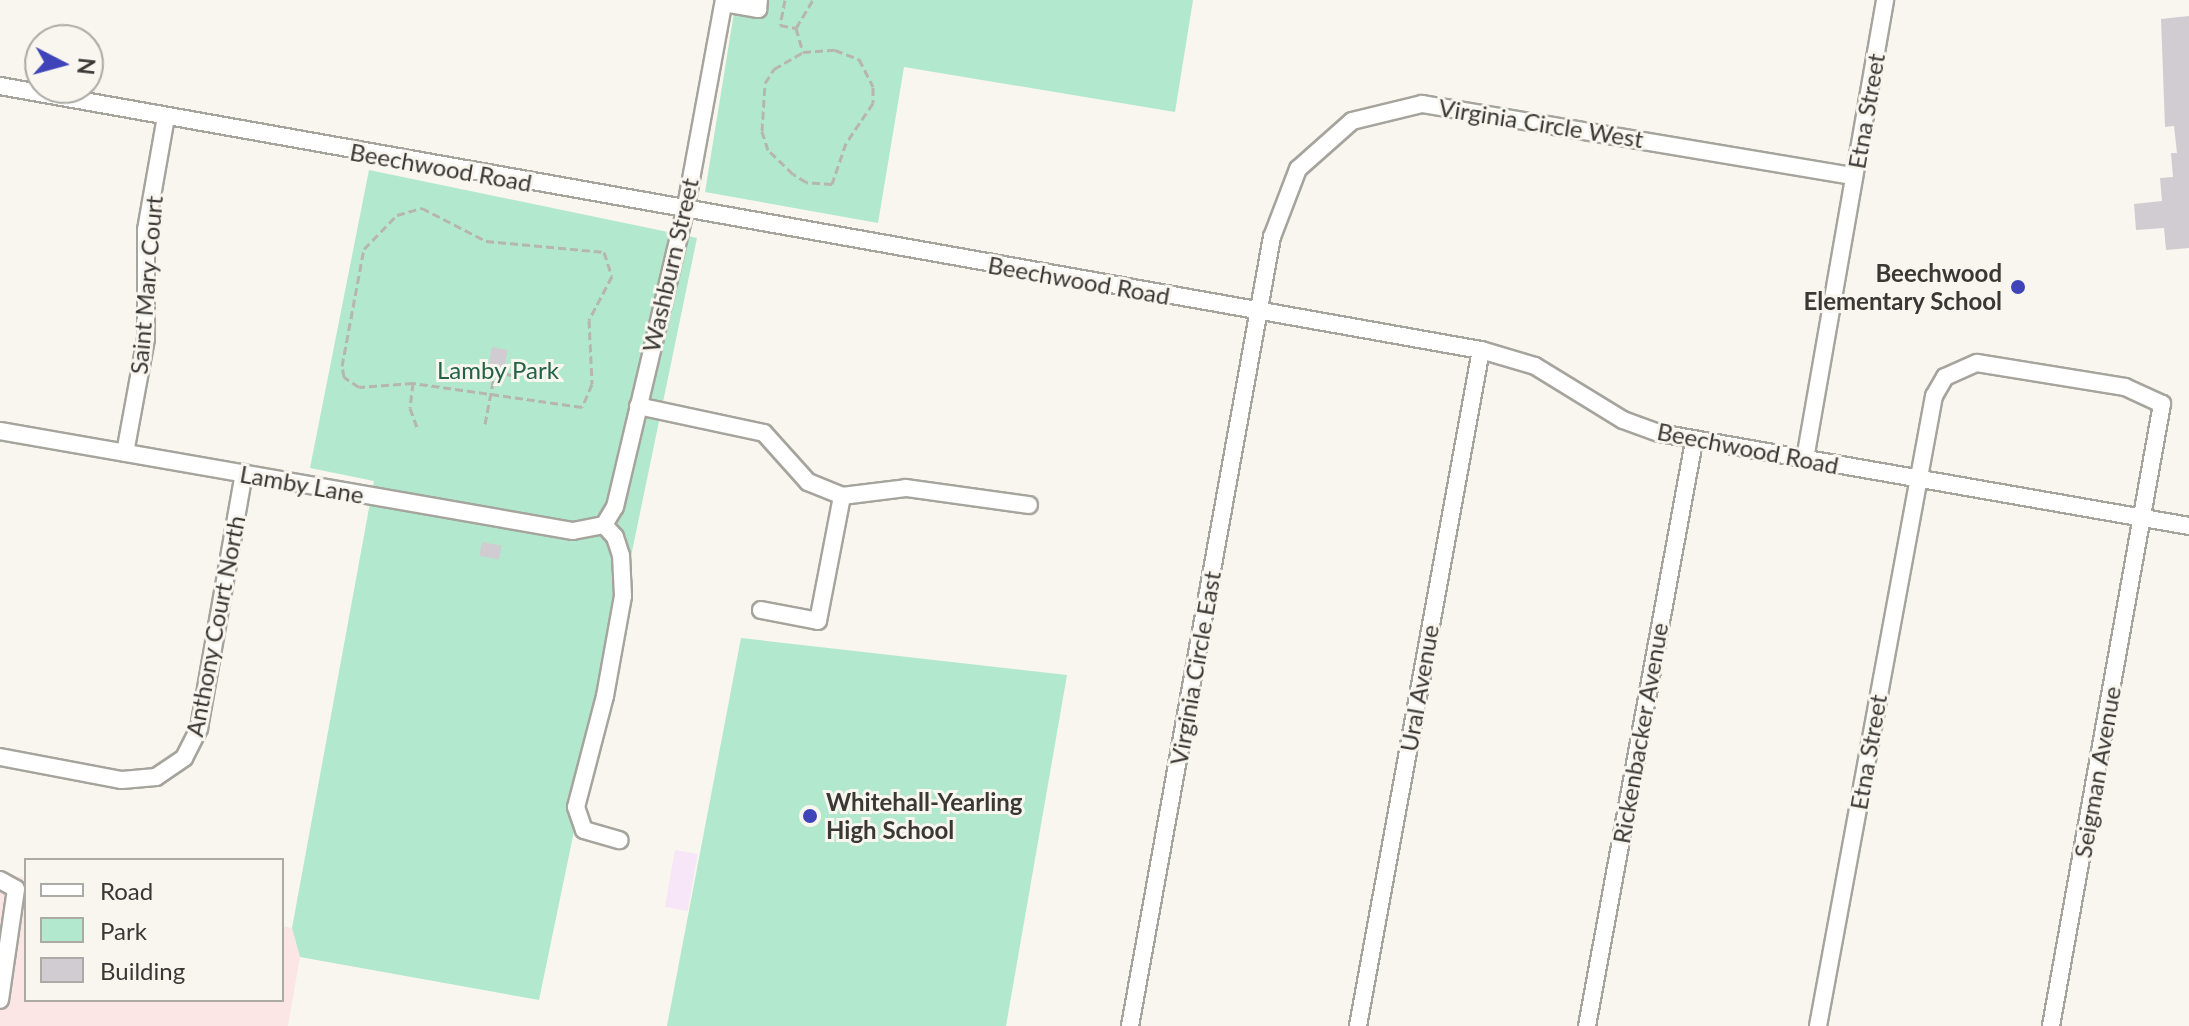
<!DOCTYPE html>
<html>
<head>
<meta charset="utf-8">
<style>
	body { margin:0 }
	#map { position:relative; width:2189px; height:1026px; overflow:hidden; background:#f8f6ef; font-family:Lato,sans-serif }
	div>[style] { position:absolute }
	.commercial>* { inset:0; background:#fce6e5 }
	.industrial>* { inset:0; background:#f7e6f7; transform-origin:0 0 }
	.green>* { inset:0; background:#b2e8cd }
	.building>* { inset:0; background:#d1ccd2; transform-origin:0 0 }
	.path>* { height:3px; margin-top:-1.5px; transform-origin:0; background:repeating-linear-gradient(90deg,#b6b5af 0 8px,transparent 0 12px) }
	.roads { filter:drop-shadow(2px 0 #a5a49d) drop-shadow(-2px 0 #a5a49d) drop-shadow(0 2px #a5a49d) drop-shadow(0 -2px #a5a49d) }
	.minor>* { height:16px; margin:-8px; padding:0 8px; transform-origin:8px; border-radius:8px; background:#fff }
	.dots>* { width:22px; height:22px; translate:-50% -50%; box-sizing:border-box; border:4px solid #f8f6ef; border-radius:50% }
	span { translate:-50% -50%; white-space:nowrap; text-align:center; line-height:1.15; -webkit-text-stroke:6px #f8f6ef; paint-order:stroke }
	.street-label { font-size:24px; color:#393835 }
	.poi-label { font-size:24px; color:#393835; font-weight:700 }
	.right { translate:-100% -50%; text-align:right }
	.left { translate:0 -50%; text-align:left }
	.park-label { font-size:24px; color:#226248 }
	.legend { position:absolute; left:24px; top:858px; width:260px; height:144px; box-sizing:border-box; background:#f8f6ef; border:2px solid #acaaa5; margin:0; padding:10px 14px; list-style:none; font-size:24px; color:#393835 }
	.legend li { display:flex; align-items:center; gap:16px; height:40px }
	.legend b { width:40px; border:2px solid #acaaa5 }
	.north { position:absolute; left:24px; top:24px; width:80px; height:80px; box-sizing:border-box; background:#f8f6ef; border:2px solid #acaaa5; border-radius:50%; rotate:96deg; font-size:22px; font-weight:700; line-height:32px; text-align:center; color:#393835 }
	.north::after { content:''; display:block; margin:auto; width:28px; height:36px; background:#3f44b9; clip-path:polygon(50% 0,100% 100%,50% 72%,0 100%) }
</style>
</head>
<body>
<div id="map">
	<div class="commercial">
		<i style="clip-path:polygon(0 873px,26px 878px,26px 1000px,282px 1000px,282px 926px,292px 928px,300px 957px,288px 1026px,0 1026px)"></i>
	</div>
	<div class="industrial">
		<i style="left:675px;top:850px;width:23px;height:58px;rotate:10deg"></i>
	</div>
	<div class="green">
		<i style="clip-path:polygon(736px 0,1193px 0,1175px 112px,904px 67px,878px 223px,705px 192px)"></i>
		<i style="clip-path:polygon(369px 170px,697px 238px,539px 1000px,300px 957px,292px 928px,374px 481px,310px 468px)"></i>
		<i style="clip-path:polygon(741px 638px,1067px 675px,1006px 1026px,667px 1026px)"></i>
	</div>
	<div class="building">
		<i style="clip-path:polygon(2189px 16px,2189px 248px,2166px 250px,2164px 228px,2136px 230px,2134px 204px,2162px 201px,2160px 178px,2173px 177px,2171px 153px,2177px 153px,2174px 126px,2165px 127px,2161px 19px)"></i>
		<i style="left:492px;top:347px;width:16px;height:18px;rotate:11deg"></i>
		<i style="left:482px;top:542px;width:20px;height:14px;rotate:11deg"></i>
	</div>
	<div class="path">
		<i style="left:785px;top:0;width:25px;rotate:101deg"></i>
		<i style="left:780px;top:25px;width:16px;rotate:11deg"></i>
		<i style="left:796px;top:28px;width:25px;rotate:74deg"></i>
		<i style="left:803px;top:52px;width:32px;rotate:-4deg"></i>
		<i style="left:835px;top:50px;width:26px;rotate:21deg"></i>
		<i style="left:859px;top:59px;width:31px;rotate:63deg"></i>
		<i style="left:873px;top:87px;width:16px;rotate:90deg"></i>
		<i style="left:873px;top:103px;width:48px;rotate:124deg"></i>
		<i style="left:846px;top:143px;width:43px;rotate:108.9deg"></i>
		<i style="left:832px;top:184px;width:26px;rotate:-176deg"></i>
		<i style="left:806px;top:182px;width:15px;rotate:-148deg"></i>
		<i style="left:793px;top:174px;width:35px;rotate:-136deg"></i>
		<i style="left:768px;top:150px;width:20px;rotate:-108deg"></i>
		<i style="left:762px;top:131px;width:48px;rotate:-86.4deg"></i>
		<i style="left:765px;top:83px;width:17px;rotate:-57deg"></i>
		<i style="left:774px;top:69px;width:34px;rotate:-30deg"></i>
		<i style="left:796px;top:28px;width:33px;rotate:-59deg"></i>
		<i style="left:422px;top:208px;width:72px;rotate:27.3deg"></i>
		<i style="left:486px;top:241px;width:119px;rotate:5.3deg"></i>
		<i style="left:604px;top:252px;width:25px;rotate:72deg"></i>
		<i style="left:612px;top:276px;width:50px;rotate:117.6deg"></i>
		<i style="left:589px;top:320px;width:64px;rotate:87.3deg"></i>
		<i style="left:592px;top:384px;width:25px;rotate:113deg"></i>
		<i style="left:582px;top:407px;width:171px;rotate:-171.9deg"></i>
		<i style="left:413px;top:383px;width:54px;rotate:175.8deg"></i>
		<i style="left:359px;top:387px;width:18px;rotate:-146deg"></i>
		<i style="left:344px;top:377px;width:11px;rotate:-100deg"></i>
		<i style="left:342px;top:366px;width:119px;rotate:-79.4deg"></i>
		<i style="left:364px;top:249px;width:47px;rotate:-45.9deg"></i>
		<i style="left:397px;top:215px;width:26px;rotate:-16deg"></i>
		<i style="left:413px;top:383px;width:25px;rotate:97deg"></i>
		<i style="left:410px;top:408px;width:23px;rotate:70deg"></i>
		<i style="left:485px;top:424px;width:53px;rotate:-79.1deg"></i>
		<i style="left:495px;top:372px;width:22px;rotate:10deg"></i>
	</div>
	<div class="roads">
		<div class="minor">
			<i style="left:724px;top:3px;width:35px;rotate:10deg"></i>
			<i style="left:758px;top:9px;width:9px;rotate:-84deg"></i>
			<i style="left:0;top:86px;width:1504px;rotate:10.11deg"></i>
			<i style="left:1481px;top:350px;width:56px;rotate:16.5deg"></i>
			<i style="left:1535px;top:366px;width:103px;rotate:31.5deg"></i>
			<i style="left:1623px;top:420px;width:38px;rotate:20deg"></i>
			<i style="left:1659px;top:433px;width:538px;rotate:9.95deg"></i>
			<i style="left:638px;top:406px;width:129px;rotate:12.1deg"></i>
			<i style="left:764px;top:433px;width:66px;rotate:48.1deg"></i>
			<i style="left:808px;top:482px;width:37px;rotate:22deg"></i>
			<i style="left:842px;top:496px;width:64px;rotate:-7.1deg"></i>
			<i style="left:906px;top:488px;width:124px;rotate:7.9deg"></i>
			<i style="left:0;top:431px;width:582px;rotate:9.9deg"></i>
			<i style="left:573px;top:531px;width:32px;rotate:-11deg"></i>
			<i style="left:125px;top:453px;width:116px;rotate:-79.6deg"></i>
			<i style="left:146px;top:339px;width:109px;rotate:-90deg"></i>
			<i style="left:146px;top:230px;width:115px;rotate:-80deg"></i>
			<i style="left:1805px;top:459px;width:466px;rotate:-80.1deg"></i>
			<i style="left:604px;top:525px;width:21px;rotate:-59deg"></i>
			<i style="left:615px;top:507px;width:303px;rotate:-76.7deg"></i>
			<i style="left:685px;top:212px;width:216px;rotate:-79.6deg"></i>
			<i style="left:604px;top:525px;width:16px;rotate:47deg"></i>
			<i style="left:615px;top:537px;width:19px;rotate:72deg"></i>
			<i style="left:621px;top:555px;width:41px;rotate:87.2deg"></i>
			<i style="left:623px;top:596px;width:102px;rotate:100.2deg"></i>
			<i style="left:605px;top:696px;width:115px;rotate:104.6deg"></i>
			<i style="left:576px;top:807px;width:24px;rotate:71deg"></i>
			<i style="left:584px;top:830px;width:37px;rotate:16deg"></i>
			<i style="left:761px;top:610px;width:58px;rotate:10.9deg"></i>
			<i style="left:818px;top:621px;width:127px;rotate:-79.1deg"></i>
			<i style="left:0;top:757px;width:124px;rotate:10.7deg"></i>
			<i style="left:122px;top:780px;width:34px;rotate:-5deg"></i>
			<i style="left:156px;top:777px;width:34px;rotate:-34deg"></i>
			<i style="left:184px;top:758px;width:34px;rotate:-63deg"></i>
			<i style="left:199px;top:728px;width:259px;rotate:-80deg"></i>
			<i style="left:0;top:880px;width:18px;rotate:29deg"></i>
			<i style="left:16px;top:889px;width:112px;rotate:98.2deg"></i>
			<i style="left:1130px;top:1026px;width:802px;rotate:-79.8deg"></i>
			<i style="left:1272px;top:237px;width:73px;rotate:-69.1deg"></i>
			<i style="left:1298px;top:169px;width:72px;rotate:-41.6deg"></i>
			<i style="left:1352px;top:121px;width:72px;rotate:-13.7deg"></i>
			<i style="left:1422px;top:104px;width:438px;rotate:9.5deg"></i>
			<i style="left:1358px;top:1026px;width:687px;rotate:-79.69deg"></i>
			<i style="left:1587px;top:1026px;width:595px;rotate:-79.63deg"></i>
			<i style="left:1818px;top:1026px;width:641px;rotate:-79.57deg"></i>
			<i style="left:1934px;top:396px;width:22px;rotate:-60deg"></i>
			<i style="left:1945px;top:377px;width:35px;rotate:-24deg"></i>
			<i style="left:1977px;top:363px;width:150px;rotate:9.2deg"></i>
			<i style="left:2125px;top:387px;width:41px;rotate:24.7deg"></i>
			<i style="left:2162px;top:404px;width:632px;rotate:100.12deg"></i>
		</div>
	</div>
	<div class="dots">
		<i style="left:2018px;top:287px;background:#3f44b9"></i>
		<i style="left:810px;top:816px;background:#3f44b9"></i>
	</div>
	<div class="street-label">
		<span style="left:1866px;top:111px;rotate:-80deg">Etna Street</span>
		<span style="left:1541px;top:123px;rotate:9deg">Virginia Circle West</span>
		<span style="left:441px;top:167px;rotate:10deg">Beechwood Road</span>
		<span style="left:670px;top:265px;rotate:-77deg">Washburn Street</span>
		<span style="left:1079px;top:280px;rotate:10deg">Beechwood Road</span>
		<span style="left:146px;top:285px;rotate:-85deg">Saint Mary Court</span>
		<span style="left:1748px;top:448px;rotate:11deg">Beechwood Road</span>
		<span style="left:302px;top:484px;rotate:10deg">Lamby Lane</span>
		<span style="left:215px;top:626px;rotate:-79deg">Anthony Court North</span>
		<span style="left:1195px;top:668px;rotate:-80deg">Virginia Circle East</span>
		<span style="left:1419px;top:688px;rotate:-80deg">Ural Avenue</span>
		<span style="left:1640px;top:733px;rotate:-80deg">Rickenbacker Avenue</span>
		<span style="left:1868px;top:752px;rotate:-80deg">Etna Street</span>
		<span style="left:2097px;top:772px;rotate:-80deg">Seigman Avenue</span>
	</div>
	<div class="poi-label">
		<span class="right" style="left:2002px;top:287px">Beechwood<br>Elementary School</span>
		<span class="left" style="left:826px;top:816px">Whitehall-Yearling<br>High School</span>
	</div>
	<div class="park-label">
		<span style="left:498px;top:370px">Lamby Park</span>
	</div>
	<ul class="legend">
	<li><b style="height:10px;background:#fff"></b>Road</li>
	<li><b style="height:22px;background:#b2e8cd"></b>Park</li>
	<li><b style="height:22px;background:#d1ccd2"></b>Building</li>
	</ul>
	<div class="north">N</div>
</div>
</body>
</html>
